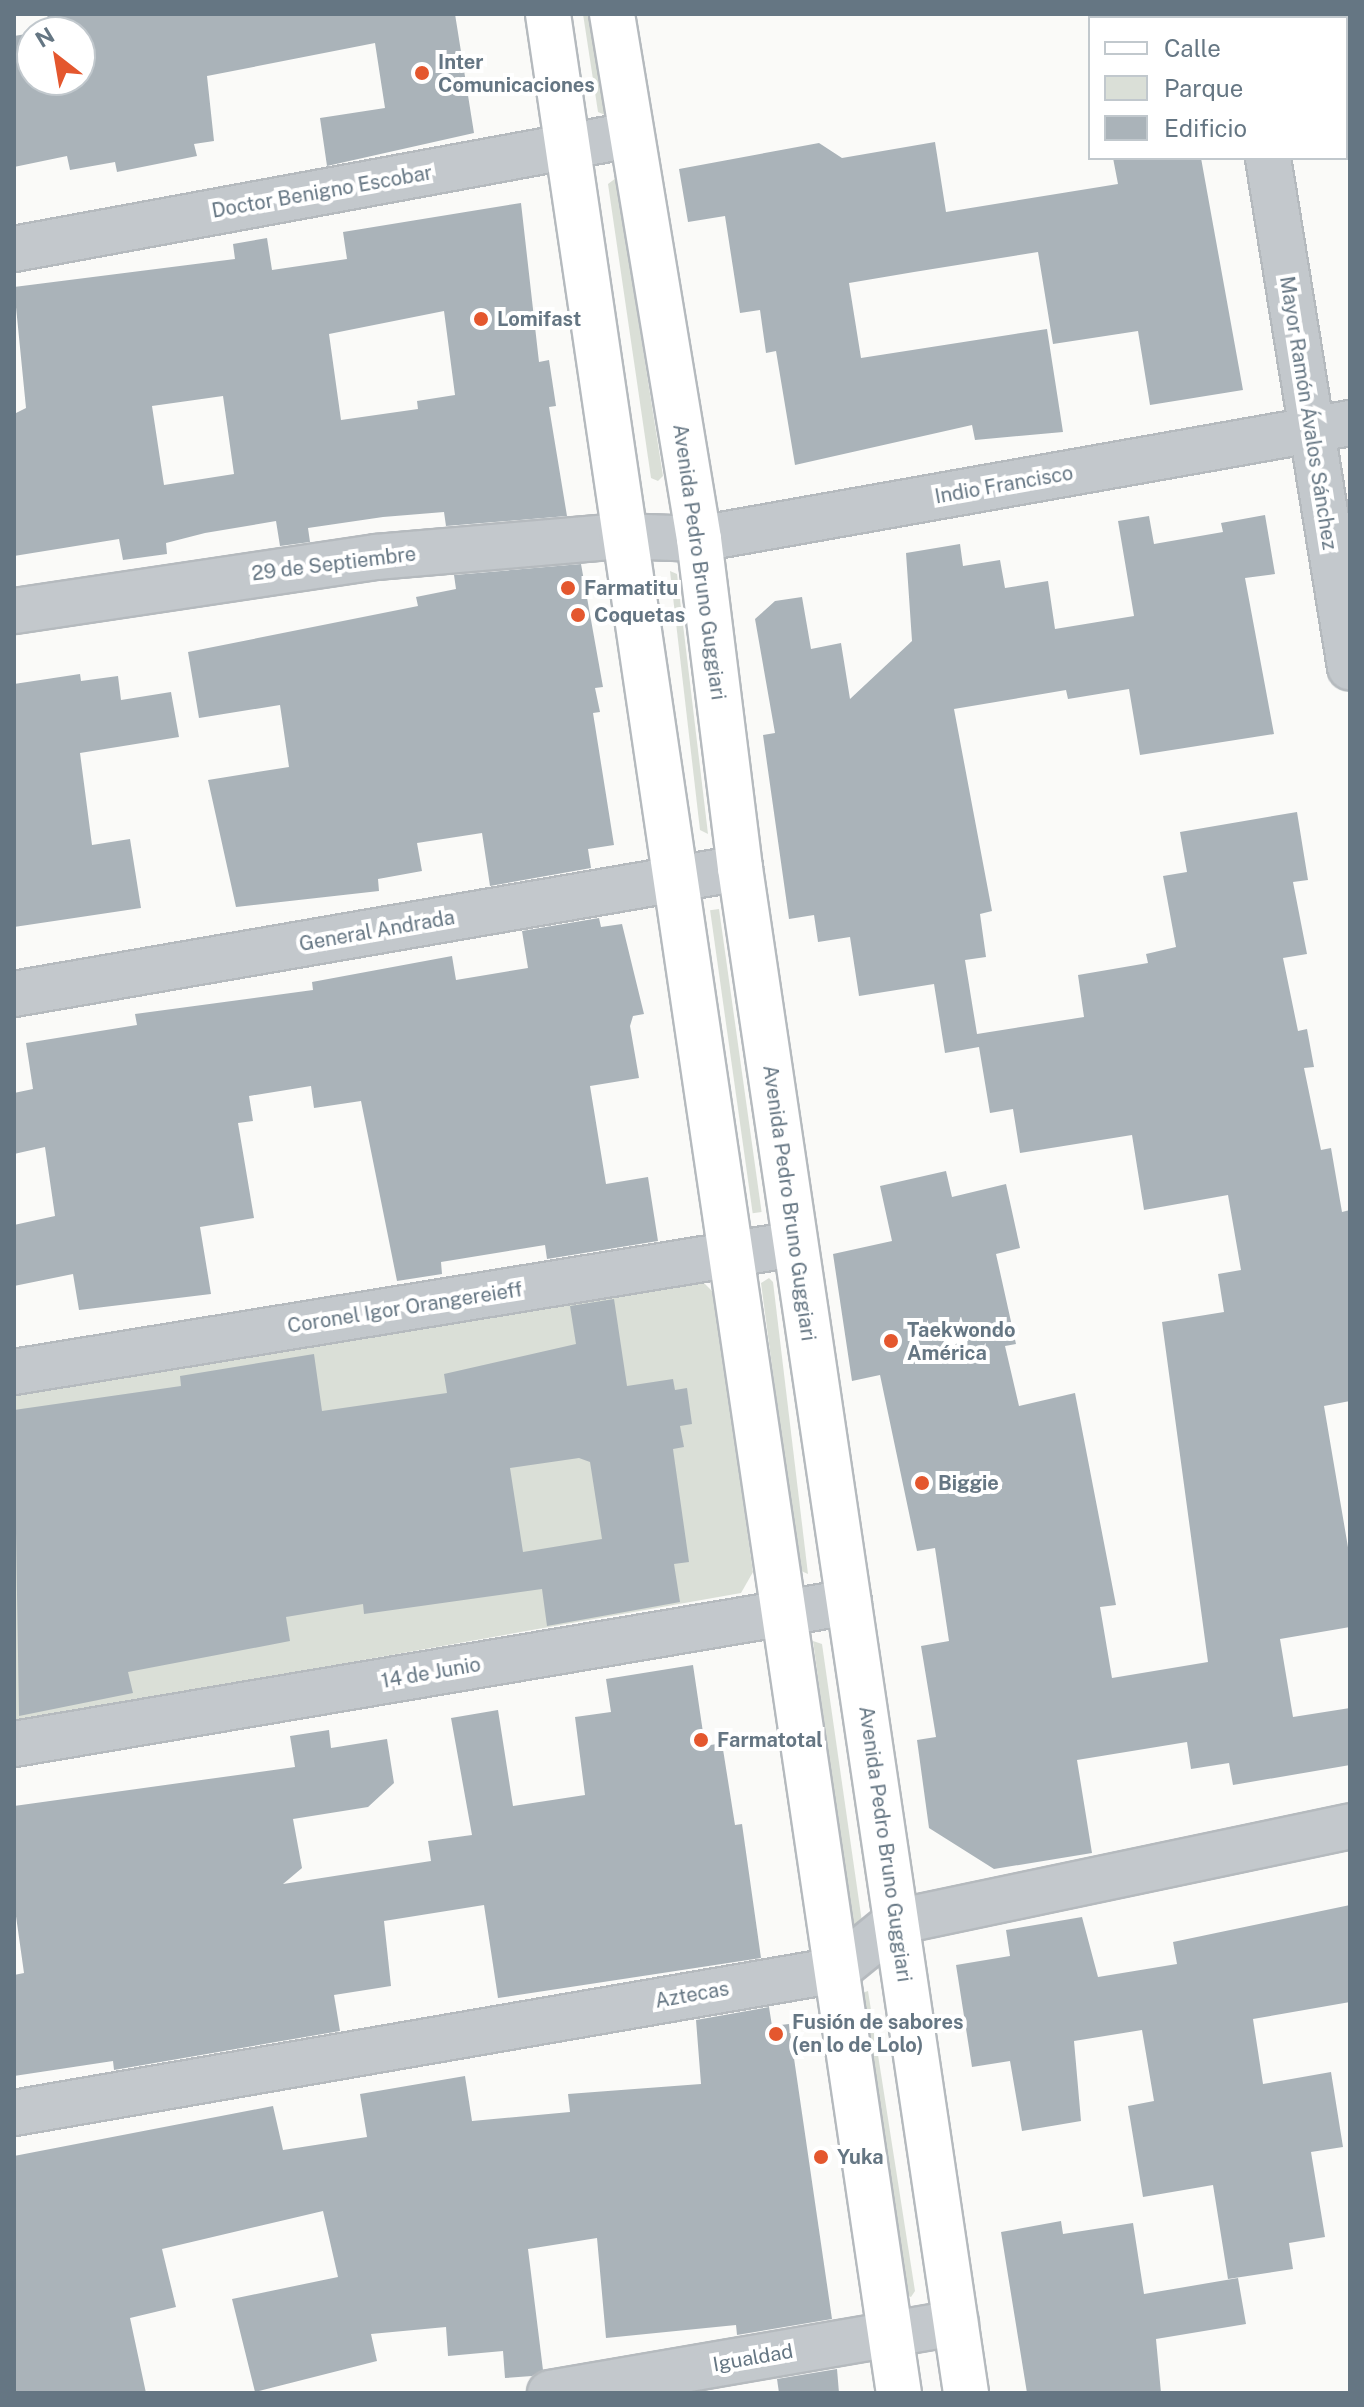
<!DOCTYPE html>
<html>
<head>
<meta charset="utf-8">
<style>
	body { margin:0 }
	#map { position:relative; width:1364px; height:2407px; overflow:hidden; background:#fafaf8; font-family:"Public Sans",sans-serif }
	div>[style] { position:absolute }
	.green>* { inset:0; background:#dadfd7; transform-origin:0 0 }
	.building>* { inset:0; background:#aab3b9 }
	.roads { filter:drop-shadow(2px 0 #b5babe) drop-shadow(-2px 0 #b5babe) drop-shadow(0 2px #b5babe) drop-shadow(0 -2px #b5babe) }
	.minor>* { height:44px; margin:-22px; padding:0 22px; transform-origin:22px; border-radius:22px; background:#c3c8cc }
	.major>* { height:44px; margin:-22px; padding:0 22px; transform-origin:22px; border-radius:22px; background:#fff }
	.dots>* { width:22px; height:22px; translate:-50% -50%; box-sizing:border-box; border:4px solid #fff; border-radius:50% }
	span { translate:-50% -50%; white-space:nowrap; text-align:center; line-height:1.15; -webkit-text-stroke:8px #fff; paint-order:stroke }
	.poi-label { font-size:20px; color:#657683; font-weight:700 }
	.left { translate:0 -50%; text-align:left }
	.street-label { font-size:20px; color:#657683 }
	.frame { position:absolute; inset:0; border:16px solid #657683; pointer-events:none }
	.legend { position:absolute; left:1088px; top:16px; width:260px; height:144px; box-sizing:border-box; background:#fff; border:2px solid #c1c8cd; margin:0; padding:10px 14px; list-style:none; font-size:24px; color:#657683 }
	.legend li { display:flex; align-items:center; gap:16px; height:40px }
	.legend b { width:40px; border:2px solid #c1c8cd }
	.north { position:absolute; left:16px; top:16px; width:80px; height:80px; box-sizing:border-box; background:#fff; border:2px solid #c1c8cd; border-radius:50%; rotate:329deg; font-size:22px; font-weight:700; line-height:32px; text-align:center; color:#657683 }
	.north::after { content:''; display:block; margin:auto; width:28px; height:36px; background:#e4572e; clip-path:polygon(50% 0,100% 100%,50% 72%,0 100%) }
</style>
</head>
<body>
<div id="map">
	<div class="green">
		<i style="clip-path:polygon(583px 14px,596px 14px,605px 115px,598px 112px)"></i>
		<i style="clip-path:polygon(616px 178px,663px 476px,658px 481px,651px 478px,608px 184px)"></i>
		<i style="clip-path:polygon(670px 571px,677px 574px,708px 834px,700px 830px)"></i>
		<i style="left:719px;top:909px;width:306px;height:9px;rotate:82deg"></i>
		<i style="clip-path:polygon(699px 1278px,714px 1293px,753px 1572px,741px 1593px,14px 1722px,14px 1387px)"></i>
		<i style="clip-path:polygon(769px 1278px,773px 1282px,808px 1574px,799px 1570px,761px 1283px)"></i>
		<i style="clip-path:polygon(813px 1641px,822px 1644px,863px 1929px,853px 1933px)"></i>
		<i style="clip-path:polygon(868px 1991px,915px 2291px,911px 2297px,903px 2294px,862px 1993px)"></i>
	</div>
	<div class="building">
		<i style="clip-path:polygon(47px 14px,455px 14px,474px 133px,327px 166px,320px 118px,385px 108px,375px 43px,207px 76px,214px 141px,194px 144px,197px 156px,117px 172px,115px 162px,70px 170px,67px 156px,14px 167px,14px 36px,32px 33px,32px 80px,80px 80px,80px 32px,36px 32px,50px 30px)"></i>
		<i style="clip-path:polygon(935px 142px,946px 212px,1118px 184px,1113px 158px,1201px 158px,1243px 390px,1150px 405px,1138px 331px,1053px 344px,1038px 252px,914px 272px,849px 283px,861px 358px,1047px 329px,1063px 432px,975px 440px,972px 425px,795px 465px,776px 351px,766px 353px,760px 310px,740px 313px,725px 216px,688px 222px,679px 169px,819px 143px,842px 158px)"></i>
		<i style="clip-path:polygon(evenodd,521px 203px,539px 362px,549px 360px,556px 406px,549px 407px,567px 516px,446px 526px,444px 512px,383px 517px,308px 528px,310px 542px,280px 546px,276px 521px,205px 533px,166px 543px,167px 554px,123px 560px,119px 539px,14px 556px,14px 414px,26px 408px,14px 287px,235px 259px,233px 244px,267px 238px,272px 270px,347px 259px,343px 232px,521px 203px,444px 311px,455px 395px,417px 401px,418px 409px,341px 420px,329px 334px,444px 311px,521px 203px,223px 396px,234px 474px,164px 485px,152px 406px,223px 396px)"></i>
		<i style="clip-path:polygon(1265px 515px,1275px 574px,1245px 578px,1274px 734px,1140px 755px,1129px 689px,1068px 699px,1066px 690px,954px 709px,992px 911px,980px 914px,986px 957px,965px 960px,977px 1034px,1084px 1017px,1078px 975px,1148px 963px,1146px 954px,1176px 947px,1163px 876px,1187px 872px,1180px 832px,1297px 812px,1308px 880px,1293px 882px,1307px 954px,1283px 958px,1298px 1031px,1307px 1029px,1314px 1067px,1304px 1068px,1321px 1150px,1331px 1148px,1342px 1212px,1350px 1210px,1350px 1401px,1324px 1406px,1350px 1559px,1350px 1627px,1280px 1639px,1293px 1717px,1350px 1708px,1350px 1765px,1233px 1785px,1229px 1763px,1191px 1769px,1187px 1742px,1077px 1760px,1092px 1853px,994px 1869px,929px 1828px,917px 1740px,936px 1737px,921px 1646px,949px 1641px,935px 1548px,917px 1551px,880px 1375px,852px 1381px,833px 1254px,892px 1241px,880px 1186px,946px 1171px,952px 1197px,1006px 1184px,1020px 1248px,996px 1254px,1016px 1344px,1005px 1346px,1019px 1406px,1075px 1393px,1116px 1605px,1100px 1607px,1112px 1678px,1208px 1662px,1162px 1322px,1224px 1312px,1218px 1274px,1241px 1270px,1228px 1195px,1144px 1210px,1132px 1135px,1020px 1153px,1013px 1109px,990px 1113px,979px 1047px,945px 1053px,934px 984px,859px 996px,850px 937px,818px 942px,814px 915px,789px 919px,763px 735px,775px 733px,755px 619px,775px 601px,802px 597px,811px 649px,841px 643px,850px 699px,912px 641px,906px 553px,960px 544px,963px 566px,1000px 560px,1005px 588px,1048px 581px,1055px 629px,1134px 616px,1118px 521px,1149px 516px,1154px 544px,1223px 532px,1221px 523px)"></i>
		<i style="clip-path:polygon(581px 564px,603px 687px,595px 688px,600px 712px,593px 713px,614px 845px,588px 849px,591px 868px,490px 886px,482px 833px,417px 843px,422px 871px,378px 879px,379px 891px,236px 907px,208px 780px,289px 767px,280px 705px,199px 718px,188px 652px,418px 606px,416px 597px,456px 589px,454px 575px)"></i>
		<i style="clip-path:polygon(80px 674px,81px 681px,118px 676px,121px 700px,171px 692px,179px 737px,80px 753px,92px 845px,130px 839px,141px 908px,14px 927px,14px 684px)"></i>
		<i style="clip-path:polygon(599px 918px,601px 927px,622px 924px,644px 1014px,633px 1016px,630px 1026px,639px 1078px,590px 1086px,606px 1184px,648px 1177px,658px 1241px,547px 1259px,545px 1245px,441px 1262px,442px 1274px,397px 1281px,361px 1101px,314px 1108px,311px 1086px,249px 1096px,253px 1121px,238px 1123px,254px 1218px,200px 1227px,211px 1294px,79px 1310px,73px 1274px,14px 1286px,14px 1225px,55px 1216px,45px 1147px,14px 1154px,14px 1093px,33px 1089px,26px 1043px,137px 1025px,135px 1014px,313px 990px,312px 982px,452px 956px,456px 980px,528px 968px,522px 931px)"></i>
		<i style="clip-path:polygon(evenodd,614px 1299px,627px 1386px,673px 1379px,675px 1390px,687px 1388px,692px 1424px,680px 1426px,684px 1447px,673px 1449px,689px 1562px,674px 1564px,680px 1602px,547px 1626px,542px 1589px,364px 1614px,363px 1604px,286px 1617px,290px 1641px,128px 1672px,133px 1693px,19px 1716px,14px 1410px,181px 1386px,180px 1376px,314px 1354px,322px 1411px,447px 1393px,444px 1374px,576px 1344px,570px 1306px,614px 1299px,579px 1458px,590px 1462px,602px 1539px,523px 1552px,510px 1468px,579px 1458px)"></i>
		<i style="clip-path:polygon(693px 1665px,705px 1746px,722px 1743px,735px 1825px,742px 1824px,761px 1958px,498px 1998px,484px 1905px,384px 1921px,391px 1986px,334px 1995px,340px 2031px,114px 2070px,113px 2061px,14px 2076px,14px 1975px,24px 1973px,14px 1902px,14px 1806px,295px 1767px,290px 1736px,329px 1730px,331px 1748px,387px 1739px,394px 1783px,368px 1807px,293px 1819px,302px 1868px,283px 1884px,431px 1861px,428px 1841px,472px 1835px,451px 1718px,498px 1710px,513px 1806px,585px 1795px,575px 1717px,611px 1712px,606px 1679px)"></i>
		<i style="clip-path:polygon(1350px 1905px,1350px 2002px,1253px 2019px,1263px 2084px,1331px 2072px,1343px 2147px,1311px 2152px,1325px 2237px,1289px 2243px,1293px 2269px,1228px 2279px,1213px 2185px,1143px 2197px,1128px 2106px,1154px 2101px,1142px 2030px,1074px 2041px,1081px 2121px,1022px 2131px,1010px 2061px,972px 2067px,956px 1965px,1010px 1956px,1006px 1930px,1082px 1917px,1098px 1977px,1177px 1964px,1173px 1942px)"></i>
		<i style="clip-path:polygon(769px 2007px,772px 2026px,789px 2024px,832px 2319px,737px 2335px,736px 2325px,606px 2338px,597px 2238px,528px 2249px,543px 2370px,532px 2376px,505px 2378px,503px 2351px,448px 2356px,446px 2327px,371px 2334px,377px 2361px,255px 2392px,232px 2299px,338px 2277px,323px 2211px,162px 2249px,176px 2307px,130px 2318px,146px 2393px,14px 2393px,14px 2156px,273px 2106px,283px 2150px,367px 2137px,360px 2094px,465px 2076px,472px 2121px,570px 2112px,568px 2094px,701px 2084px,696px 2020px)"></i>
		<i style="clip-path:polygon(1061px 2221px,1063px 2234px,1133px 2223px,1144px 2294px,1238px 2278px,1246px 2324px,1156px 2339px,1161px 2393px,1027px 2393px,1001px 2232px)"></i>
		<i style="clip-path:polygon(837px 2369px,839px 2393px,779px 2393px,777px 2379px)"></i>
	</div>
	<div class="roads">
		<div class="minor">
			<i style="left:1268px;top:158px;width:516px;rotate:80.85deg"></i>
			<i style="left:14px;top:249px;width:626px;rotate:-10.48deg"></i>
			<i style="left:14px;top:611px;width:366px;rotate:-8.5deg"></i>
			<i style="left:376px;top:557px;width:246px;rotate:-4.9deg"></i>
			<i style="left:621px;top:536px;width:78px;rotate:2.2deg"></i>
			<i style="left:699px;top:539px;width:661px;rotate:-10.1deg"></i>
			<i style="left:14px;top:994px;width:737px;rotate:-9.85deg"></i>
			<i style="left:14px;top:1372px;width:791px;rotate:-9.31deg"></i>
			<i style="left:14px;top:1744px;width:847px;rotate:-9.65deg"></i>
			<i style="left:14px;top:2113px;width:835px;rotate:-9.86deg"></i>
			<i style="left:837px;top:1970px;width:76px;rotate:-39.1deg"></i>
			<i style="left:896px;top:1922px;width:464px;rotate:-11.9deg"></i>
			<i style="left:550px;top:2393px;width:412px;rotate:-9.8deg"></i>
		</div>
		<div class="major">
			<i style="left:548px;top:14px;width:2405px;rotate:81.61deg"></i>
			<i style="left:612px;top:14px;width:532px;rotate:80.59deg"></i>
			<i style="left:699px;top:539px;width:332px;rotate:82.9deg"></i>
			<i style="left:740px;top:868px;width:1542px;rotate:81.57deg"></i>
		</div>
	</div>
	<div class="dots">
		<i style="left:422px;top:73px;background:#e4572e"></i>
		<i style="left:481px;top:319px;background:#e4572e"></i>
		<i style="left:568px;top:588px;background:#e4572e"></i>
		<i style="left:578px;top:615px;background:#e4572e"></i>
		<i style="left:891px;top:1341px;background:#e4572e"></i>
		<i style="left:922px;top:1483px;background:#e4572e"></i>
		<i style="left:701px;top:1740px;background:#e4572e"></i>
		<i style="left:776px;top:2034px;background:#e4572e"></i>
		<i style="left:821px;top:2157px;background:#e4572e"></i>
	</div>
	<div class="poi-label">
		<span class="left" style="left:438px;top:74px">Inter<br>Comunicaciones</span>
		<span class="left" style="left:497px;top:319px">Lomifast</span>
		<span class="left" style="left:584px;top:588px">Farmatitu</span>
		<span class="left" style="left:594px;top:615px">Coquetas</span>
		<span class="left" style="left:907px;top:1342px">Taekwondo<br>América</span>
		<span class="left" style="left:938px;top:1483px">Biggie</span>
		<span class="left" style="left:717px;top:1740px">Farmatotal</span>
		<span class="left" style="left:792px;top:2034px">Fusión de sabores<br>(en lo de Lolo)</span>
		<span class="left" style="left:837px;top:2157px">Yuka</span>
	</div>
	<div class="street-label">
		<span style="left:322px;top:192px;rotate:-10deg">Doctor Benigno Escobar</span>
		<span style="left:1308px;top:413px;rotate:81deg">Mayor Ramón Ávalos Sánchez</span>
		<span style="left:1004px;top:485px;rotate:-10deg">Indio Francisco</span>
		<span style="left:699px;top:562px;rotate:82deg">Avenida Pedro Bruno Guggiari</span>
		<span style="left:334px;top:564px;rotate:-7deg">29 de Septiembre</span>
		<span style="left:377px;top:931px;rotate:-10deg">General Andrada</span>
		<span style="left:789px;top:1203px;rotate:82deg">Avenida Pedro Bruno Guggiari</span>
		<span style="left:405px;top:1308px;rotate:-9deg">Coronel Igor Orangereieff</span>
		<span style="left:431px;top:1673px;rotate:-10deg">14 de Junio</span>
		<span style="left:885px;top:1844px;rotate:82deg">Avenida Pedro Bruno Guggiari</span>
		<span style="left:692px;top:1995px;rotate:-10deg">Aztecas</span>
		<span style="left:753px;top:2358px;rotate:-10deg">Igualdad</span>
	</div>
	<div class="frame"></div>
	<ul class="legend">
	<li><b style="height:10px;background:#fff"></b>Calle</li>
	<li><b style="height:22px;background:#dadfd7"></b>Parque</li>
	<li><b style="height:22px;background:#aab3b9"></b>Edificio</li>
	</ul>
	<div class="north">N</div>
</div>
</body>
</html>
